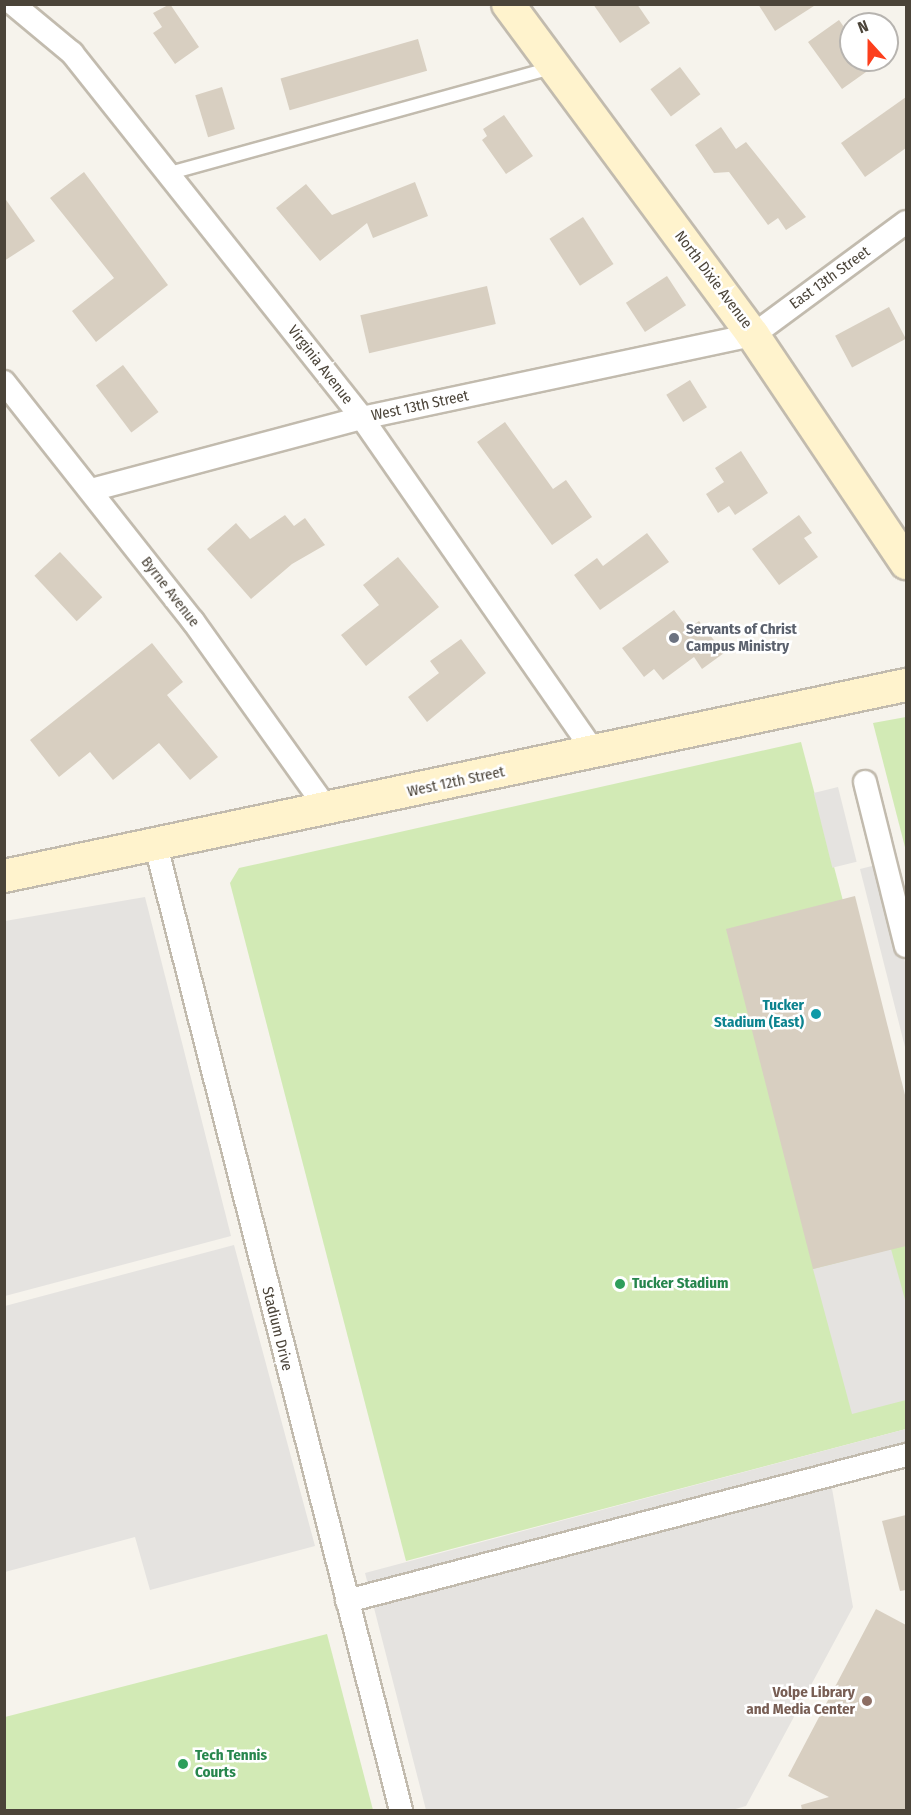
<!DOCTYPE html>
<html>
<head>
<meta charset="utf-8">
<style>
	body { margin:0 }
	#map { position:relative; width:911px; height:1815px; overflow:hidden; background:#f6f3ec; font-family:"Fira Sans Condensed",sans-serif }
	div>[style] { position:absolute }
	.green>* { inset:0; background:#d2eab5 }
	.parking>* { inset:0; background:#e5e3e0; transform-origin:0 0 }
	.building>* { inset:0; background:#d8cfc1; transform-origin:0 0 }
	.roads { filter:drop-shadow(2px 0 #c2bbae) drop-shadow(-2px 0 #c2bbae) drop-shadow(0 2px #c2bbae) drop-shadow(0 -2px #c2bbae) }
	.lane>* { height:12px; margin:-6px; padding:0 6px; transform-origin:6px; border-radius:6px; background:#fff }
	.street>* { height:22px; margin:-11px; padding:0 11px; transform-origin:11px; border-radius:11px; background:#fff }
	.secondary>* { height:32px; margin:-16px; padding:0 16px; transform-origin:16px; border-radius:16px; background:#fff3cd }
	.dots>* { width:16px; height:16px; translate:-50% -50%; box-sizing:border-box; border:3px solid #fff; border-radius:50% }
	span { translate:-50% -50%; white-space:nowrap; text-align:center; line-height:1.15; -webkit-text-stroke:5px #fff; paint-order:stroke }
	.street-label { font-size:15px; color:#4b4439 }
	.worship-label { font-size:15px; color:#5b616d; font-weight:700 }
	.left { translate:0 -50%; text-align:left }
	.culture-label { font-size:15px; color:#0d838f; font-weight:700 }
	.right { translate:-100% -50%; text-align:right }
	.leisure-label { font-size:15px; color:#27864d; font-weight:700 }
	.education-label { font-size:15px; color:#785e54; font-weight:700 }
	.frame { position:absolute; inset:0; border:6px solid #4b4439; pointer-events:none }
	.north { position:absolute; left:839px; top:12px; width:60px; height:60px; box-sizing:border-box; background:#fff; border:2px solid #b7b4b0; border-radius:50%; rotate:339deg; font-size:16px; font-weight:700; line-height:24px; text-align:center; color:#4b4439 }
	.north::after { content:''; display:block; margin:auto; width:21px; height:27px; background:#fc3f1d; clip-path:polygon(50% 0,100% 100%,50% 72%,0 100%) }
</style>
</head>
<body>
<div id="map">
	<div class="green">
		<i style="clip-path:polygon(906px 717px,906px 851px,873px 723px)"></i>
		<i style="clip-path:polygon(801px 742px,906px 1139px,906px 1429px,406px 1561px,230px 883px,239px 868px)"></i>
		<i style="clip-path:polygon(327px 1634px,373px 1810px,5px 1810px,5px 1717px)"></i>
	</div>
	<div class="parking">
		<i style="left:838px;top:787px;width:77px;height:25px;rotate:76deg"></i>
		<i style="clip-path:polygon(880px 864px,906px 966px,906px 1051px,860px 869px)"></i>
		<i style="clip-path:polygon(145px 897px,231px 1236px,5px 1296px,5px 921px)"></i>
		<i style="clip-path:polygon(234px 1245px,315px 1546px,150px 1590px,135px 1537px,5px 1572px,5px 1306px)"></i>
		<i style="clip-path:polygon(891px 1249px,906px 1303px,906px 1400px,852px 1414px,813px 1269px)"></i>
		<i style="clip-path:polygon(906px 1429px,906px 1445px,828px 1466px,853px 1607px,746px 1806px,732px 1810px,426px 1810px,365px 1573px)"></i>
	</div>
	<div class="building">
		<i style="clip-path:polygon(170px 4px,199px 47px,175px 64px,153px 33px,162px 27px,153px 13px)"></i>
		<i style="clip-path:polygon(593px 4px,637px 4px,650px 23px,620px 43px)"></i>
		<i style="clip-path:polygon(758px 4px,817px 4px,775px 31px)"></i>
		<i style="clip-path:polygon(839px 20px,851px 37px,851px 60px,883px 60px,842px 89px,808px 42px)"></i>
		<i style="left:418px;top:39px;width:33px;height:143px;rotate:74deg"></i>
		<i style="left:680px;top:67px;width:34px;height:37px;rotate:53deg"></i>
		<i style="left:222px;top:87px;width:44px;height:28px;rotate:73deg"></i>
		<i style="clip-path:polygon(906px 97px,906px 148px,865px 177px,841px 143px)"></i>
		<i style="clip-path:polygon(504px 115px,533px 156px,506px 174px,482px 140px,487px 136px,483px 129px)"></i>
		<i style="clip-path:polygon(721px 127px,736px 149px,746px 142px,806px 217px,786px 230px,778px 218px,768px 225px,729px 172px,714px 173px,695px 145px)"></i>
		<i style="clip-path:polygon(84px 172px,168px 285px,96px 342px,72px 311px,114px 278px,50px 198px)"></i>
		<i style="clip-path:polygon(415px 182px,428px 216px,373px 238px,367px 223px,320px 261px,276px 208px,306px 184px,332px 215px)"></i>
		<i style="clip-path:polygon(4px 197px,35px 241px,4px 261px)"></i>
		<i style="left:583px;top:217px;width:56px;height:40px;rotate:57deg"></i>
		<i style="left:667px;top:276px;width:35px;height:49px;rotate:57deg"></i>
		<i style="left:487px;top:286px;width:39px;height:130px;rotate:77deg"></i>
		<i style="left:889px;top:307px;width:36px;height:61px;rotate:62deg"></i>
		<i style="left:123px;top:365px;width:59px;height:34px;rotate:53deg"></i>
		<i style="left:690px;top:380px;width:32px;height:28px;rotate:58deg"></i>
		<i style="clip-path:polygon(505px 422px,553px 489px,566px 480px,592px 517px,552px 545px,477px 442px)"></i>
		<i style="clip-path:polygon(741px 451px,768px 493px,735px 515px,729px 506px,718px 513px,706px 494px,724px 482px,715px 468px)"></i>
		<i style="clip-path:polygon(285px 515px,294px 526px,305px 518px,325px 545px,292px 564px,251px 599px,207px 549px,236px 523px,250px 539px)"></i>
		<i style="clip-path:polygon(799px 515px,812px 533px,804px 538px,818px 557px,779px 585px,752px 549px)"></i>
		<i style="clip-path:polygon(647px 533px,669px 562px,600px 610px,574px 575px,597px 558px,603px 566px)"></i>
		<i style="left:60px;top:552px;width:62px;height:35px;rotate:47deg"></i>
		<i style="clip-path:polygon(398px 557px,439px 607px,366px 666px,341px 635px,379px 605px,363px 585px)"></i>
		<i style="clip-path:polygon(674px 610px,688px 629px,699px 621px,724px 653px,702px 669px,694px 657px,663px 680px,654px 669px,644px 677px,622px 648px)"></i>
		<i style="clip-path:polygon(461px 639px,486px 673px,427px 722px,408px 697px,439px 673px,430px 661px)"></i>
		<i style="clip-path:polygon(152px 643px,183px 682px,167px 695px,218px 757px,190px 780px,159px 743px,113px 780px,90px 752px,59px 777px,30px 740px)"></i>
		<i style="clip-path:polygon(855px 896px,906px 1099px,906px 1246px,813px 1269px,726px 929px)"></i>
		<i style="clip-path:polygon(906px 1515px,906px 1590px,900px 1591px,882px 1521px)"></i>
		<i style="clip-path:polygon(876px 1609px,906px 1625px,906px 1810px,802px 1810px,801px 1805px,829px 1797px,788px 1776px)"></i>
	</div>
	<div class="roads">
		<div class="lane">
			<i style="left:170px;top:173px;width:398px;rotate:-15.4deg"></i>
		</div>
		<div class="street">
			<i style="left:13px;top:4px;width:77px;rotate:39.7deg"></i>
			<i style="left:72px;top:53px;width:466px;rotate:51.5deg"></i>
			<i style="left:362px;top:418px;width:408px;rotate:55.2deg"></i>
			<i style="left:4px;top:382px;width:305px;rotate:51.7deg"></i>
			<i style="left:193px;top:621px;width:231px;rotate:54.5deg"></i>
			<i style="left:91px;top:490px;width:280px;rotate:-14.9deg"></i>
			<i style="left:362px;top:418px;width:400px;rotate:-12deg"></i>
			<i style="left:753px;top:335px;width:190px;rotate:-36.4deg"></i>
			<i style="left:865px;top:782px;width:169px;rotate:76deg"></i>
			<i style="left:156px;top:846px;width:995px;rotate:75.74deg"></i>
			<i style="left:347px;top:1601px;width:578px;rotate:-14.64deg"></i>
		</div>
		<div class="secondary">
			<i style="left:508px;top:4px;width:412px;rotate:53.5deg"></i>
			<i style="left:753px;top:335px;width:275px;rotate:56.1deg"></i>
			<i style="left:4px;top:876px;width:922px;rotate:-11.96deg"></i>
		</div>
	</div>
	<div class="dots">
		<i style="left:674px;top:638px;background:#6b7280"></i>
		<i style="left:816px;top:1014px;background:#0f9aa8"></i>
		<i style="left:620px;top:1284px;background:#2e9e5b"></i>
		<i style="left:867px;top:1701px;background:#8d6e63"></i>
		<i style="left:183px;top:1764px;background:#2e9e5b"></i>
	</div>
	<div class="street-label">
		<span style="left:830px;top:278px;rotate:-36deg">East 13th Street</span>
		<span style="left:713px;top:280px;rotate:53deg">North Dixie Avenue</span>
		<span style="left:320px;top:365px;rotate:52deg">Virginia Avenue</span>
		<span style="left:420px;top:406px;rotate:-12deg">West 13th Street</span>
		<span style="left:170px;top:592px;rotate:52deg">Byrne Avenue</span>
		<span style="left:456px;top:782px;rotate:-12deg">West 12th Street</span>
		<span style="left:277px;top:1329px;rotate:76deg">Stadium Drive</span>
	</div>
	<div class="worship-label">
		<span class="left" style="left:686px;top:638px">Servants of Christ<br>Campus Ministry</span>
	</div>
	<div class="culture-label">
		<span class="right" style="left:804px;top:1014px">Tucker<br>Stadium (East)</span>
	</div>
	<div class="leisure-label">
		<span class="left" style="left:632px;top:1284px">Tucker Stadium</span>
		<span class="left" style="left:195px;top:1764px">Tech Tennis<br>Courts</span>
	</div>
	<div class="education-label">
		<span class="right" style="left:855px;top:1701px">Volpe Library<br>and Media Center</span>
	</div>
	<div class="frame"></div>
	<div class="north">N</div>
</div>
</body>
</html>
